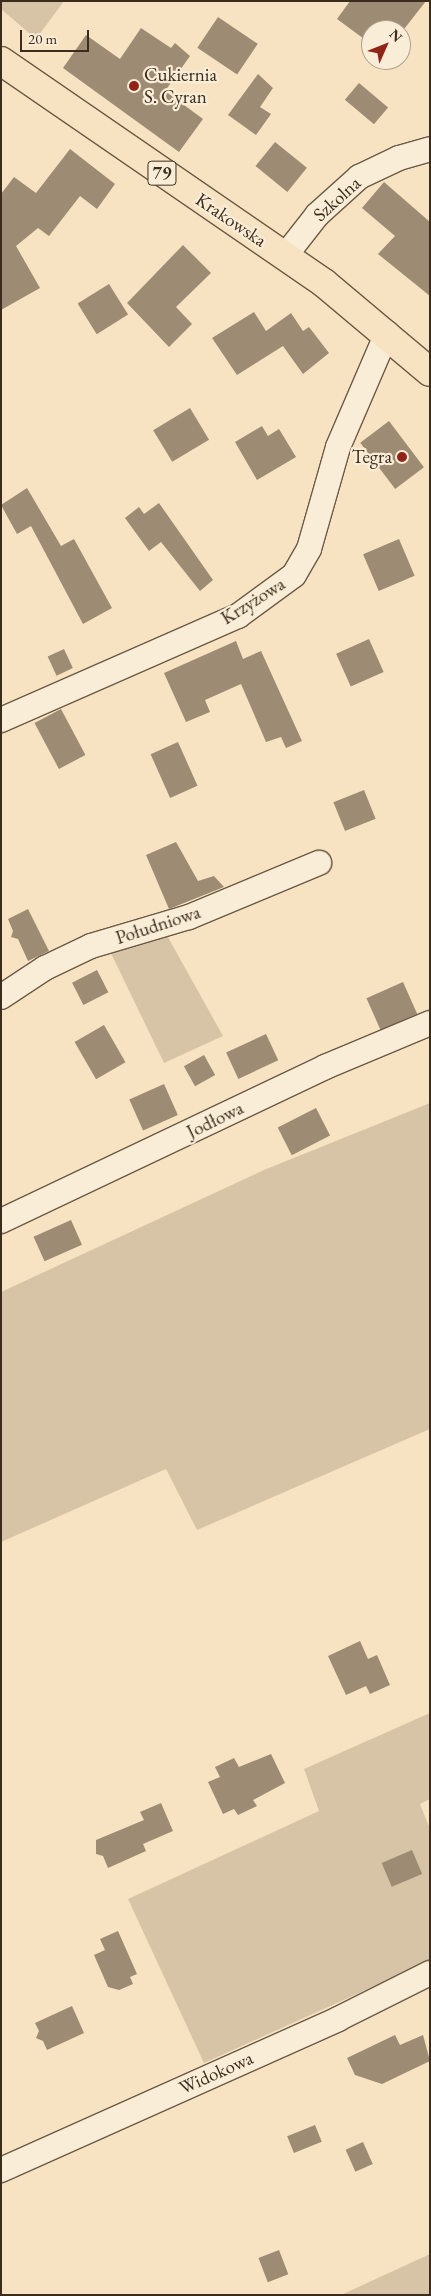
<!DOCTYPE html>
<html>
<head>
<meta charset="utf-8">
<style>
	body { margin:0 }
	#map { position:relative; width:431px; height:2296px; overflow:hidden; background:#f7e3c2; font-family:"EB Garamond",serif }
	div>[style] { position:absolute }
	.green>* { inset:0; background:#d7c4a6 }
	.building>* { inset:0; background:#9d8b73; transform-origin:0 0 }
	.roads { filter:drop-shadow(1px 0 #6b5a46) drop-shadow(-1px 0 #6b5a46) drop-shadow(0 1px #6b5a46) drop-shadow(0 -1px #6b5a46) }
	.minor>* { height:24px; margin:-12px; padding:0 12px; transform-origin:12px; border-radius:12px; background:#faedd7 }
	.primary>* { height:28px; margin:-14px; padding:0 14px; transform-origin:14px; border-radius:14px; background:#f7e3c2 }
	.dots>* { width:14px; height:14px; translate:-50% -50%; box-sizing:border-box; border:2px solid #faedd7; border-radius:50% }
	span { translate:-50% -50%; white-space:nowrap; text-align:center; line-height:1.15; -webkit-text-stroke:4.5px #faedd7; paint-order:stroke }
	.shield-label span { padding:1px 4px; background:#faedd7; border:1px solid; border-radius:4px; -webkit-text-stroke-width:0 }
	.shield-label { font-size:18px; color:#3c2c1d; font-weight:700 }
	.poi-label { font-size:19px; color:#3c2c1d }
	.left { translate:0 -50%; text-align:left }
	.right { translate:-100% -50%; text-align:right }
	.street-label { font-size:19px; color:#3c2c1d }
	.frame { position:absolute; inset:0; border:2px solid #3c2c1d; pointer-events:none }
	.north { position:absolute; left:361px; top:20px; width:50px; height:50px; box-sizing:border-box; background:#faedd7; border:1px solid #aea08d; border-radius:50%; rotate:46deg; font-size:14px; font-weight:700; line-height:20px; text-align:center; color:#3c2c1d }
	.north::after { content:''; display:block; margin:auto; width:18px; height:22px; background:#8f2418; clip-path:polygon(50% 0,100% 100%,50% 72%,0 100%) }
	.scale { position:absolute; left:20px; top:30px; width:69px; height:22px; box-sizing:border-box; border:2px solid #3c2c1d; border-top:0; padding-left:6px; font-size:15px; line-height:18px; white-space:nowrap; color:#3c2c1d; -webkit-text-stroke:4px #faedd7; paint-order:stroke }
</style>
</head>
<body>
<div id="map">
	<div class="green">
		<i style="clip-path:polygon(1px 1px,64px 1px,36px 39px,1px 9px)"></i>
		<i style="clip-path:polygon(164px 930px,223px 1036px,164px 1063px,108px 947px)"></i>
		<i style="clip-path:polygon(430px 1103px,430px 1429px,197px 1530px,166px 1469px,1px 1542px,1px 1292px,264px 1170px)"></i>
		<i style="clip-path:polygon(430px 1713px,430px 1799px,420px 1804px,430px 1829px,430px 1961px,204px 2063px,128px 1899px,319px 1811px,304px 1769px)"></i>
		<i style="clip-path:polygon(430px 2254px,430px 2295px,341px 2295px)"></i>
	</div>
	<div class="building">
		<i style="clip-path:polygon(350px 1px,426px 1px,401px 33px,371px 30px,371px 44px,337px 19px)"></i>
		<i style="left:218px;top:17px;width:48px;height:37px;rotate:34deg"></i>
		<i style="clip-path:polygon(141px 28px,171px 48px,175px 43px,190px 56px,165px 91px,203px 119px,179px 152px,63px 68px,86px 35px,120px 59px)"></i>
		<i style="clip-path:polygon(258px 74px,273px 88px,260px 107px,271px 114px,256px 135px,228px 115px)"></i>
		<i style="left:359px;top:83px;width:38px;height:22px;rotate:40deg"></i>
		<i style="left:275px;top:142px;width:41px;height:31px;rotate:39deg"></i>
		<i style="clip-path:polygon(70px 149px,115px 184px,97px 209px,80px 196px,49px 236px,38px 228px,16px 246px,40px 288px,1px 310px,1px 194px,14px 177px,36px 193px)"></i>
		<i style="clip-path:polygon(384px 182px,430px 222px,430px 296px,378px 254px,395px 236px,362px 208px)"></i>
		<i style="clip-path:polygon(183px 245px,211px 273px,176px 307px,192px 324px,169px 347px,127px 303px)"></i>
		<i style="left:109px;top:284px;width:36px;height:37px;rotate:58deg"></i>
		<i style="clip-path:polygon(254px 312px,266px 331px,291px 313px,303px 331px,309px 327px,329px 353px,303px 374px,283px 346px,237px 375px,212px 338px)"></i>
		<i style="left:190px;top:408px;width:37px;height:43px;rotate:59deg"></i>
		<i style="left:389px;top:421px;width:58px;height:36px;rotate:53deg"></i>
		<i style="clip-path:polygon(262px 426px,268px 436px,279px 429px,296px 457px,257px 480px,235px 442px)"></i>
		<i style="clip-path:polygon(27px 488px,61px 546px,74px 539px,112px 608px,83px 624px,31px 526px,17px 534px,1px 505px)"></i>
		<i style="clip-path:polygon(159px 503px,213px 580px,200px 591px,161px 542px,149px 551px,125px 518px,139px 507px,144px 514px)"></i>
		<i style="left:399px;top:539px;width:40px;height:39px;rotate:67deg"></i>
		<i style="left:369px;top:639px;width:36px;height:36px;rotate:66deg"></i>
		<i style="clip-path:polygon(236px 641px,243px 659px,261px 651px,302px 741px,286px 748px,281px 737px,266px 742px,241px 684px,205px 700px,210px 712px,186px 722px,164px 673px)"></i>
		<i style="left:64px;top:649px;width:21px;height:18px;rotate:65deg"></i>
		<i style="left:61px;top:709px;width:52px;height:30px;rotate:62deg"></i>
		<i style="left:178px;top:742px;width:48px;height:30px;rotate:66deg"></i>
		<i style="left:364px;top:790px;width:31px;height:33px;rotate:68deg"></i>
		<i style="clip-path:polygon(176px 842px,198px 881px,214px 876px,224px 887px,169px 909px,146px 855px)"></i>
		<i style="clip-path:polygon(28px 909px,49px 951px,28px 961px,18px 939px,11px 937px,13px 931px,8px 919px)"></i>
		<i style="left:97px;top:970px;width:25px;height:28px;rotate:63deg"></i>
		<i style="left:403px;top:982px;width:35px;height:40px;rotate:66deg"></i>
		<i style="left:104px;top:1025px;width:43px;height:34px;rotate:60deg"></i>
		<i style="left:266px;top:1034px;width:29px;height:44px;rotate:65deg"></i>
		<i style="left:204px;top:1055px;width:23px;height:23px;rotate:61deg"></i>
		<i style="left:164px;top:1084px;width:34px;height:38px;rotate:66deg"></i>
		<i style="left:316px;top:1108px;width:31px;height:43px;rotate:63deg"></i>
		<i style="left:71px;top:1220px;width:27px;height:41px;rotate:66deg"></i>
		<i style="clip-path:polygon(360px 1641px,368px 1659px,377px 1655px,390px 1685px,370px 1694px,366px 1686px,346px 1695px,328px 1656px)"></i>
		<i style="clip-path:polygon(271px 1754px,285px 1783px,253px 1800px,257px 1806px,238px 1815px,234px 1809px,223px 1814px,208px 1782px,220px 1777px,215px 1767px,234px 1758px,239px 1767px)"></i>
		<i style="clip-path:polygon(161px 1803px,173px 1831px,143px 1844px,146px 1851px,108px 1868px,103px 1856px,96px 1854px,96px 1840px,144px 1820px,140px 1812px)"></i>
		<i style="left:412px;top:1850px;width:26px;height:33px;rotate:67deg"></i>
		<i style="clip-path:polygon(118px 1931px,137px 1974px,130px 1977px,133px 1984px,119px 1990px,108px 1987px,94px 1955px,105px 1950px,100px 1939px)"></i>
		<i style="clip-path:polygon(72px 2006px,84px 2033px,47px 2050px,43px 2041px,36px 2038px,39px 2031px,35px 2023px)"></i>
		<i style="clip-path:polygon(395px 2035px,400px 2045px,423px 2035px,430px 2061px,382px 2084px,355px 2075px,347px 2058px)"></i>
		<i style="left:315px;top:2125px;width:18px;height:30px;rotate:68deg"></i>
		<i style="left:363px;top:2142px;width:24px;height:19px;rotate:66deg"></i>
		<i style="left:279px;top:2250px;width:26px;height:22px;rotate:69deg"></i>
	</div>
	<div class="roads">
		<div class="minor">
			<i style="left:285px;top:256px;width:52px;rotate:-52deg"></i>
			<i style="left:317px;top:215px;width:57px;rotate:-42.1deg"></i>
			<i style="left:359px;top:177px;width:44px;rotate:-25.4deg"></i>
			<i style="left:399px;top:158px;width:32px;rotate:-16deg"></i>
			<i style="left:1px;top:720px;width:259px;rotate:-23.7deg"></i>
			<i style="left:238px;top:616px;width:69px;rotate:-36.2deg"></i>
			<i style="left:294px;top:575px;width:30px;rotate:-60deg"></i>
			<i style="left:309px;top:549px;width:106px;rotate:-74.1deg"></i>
			<i style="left:338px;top:447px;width:124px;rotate:-66.7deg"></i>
			<i style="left:1px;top:997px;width:53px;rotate:-33.4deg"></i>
			<i style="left:45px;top:968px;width:51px;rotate:-25.6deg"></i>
			<i style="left:91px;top:946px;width:102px;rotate:-16.5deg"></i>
			<i style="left:189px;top:917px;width:141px;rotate:-22.6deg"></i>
			<i style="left:1px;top:1221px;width:359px;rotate:-25.4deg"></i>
			<i style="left:325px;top:1067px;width:114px;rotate:-22.7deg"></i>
			<i style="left:1px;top:2170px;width:369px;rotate:-24.1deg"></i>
			<i style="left:338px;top:2019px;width:103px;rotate:-26.6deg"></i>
		</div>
		<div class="primary">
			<i style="left:1px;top:61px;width:392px;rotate:34.5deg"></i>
			<i style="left:324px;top:283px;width:138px;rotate:40deg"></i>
		</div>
	</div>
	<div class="dots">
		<i style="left:134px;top:86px;background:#8f2418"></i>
		<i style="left:402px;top:457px;background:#8f2418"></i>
	</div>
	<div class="shield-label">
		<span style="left:162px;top:173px">79</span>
	</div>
	<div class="poi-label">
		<span class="left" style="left:144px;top:86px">Cukiernia<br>S. Cyran</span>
		<span class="right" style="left:392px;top:457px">Tegra</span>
	</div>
	<div class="street-label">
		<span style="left:337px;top:199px;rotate:-42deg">Szkolna</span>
		<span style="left:231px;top:220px;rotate:34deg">Krakowska</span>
		<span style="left:253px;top:601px;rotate:-32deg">Krzyżowa</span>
		<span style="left:158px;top:925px;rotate:-18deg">Południowa</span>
		<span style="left:215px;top:1120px;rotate:-26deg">Jodłowa</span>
		<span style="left:216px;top:2073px;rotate:-24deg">Widokowa</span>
	</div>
	<div class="frame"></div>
	<div class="north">N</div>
	<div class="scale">20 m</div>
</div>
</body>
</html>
